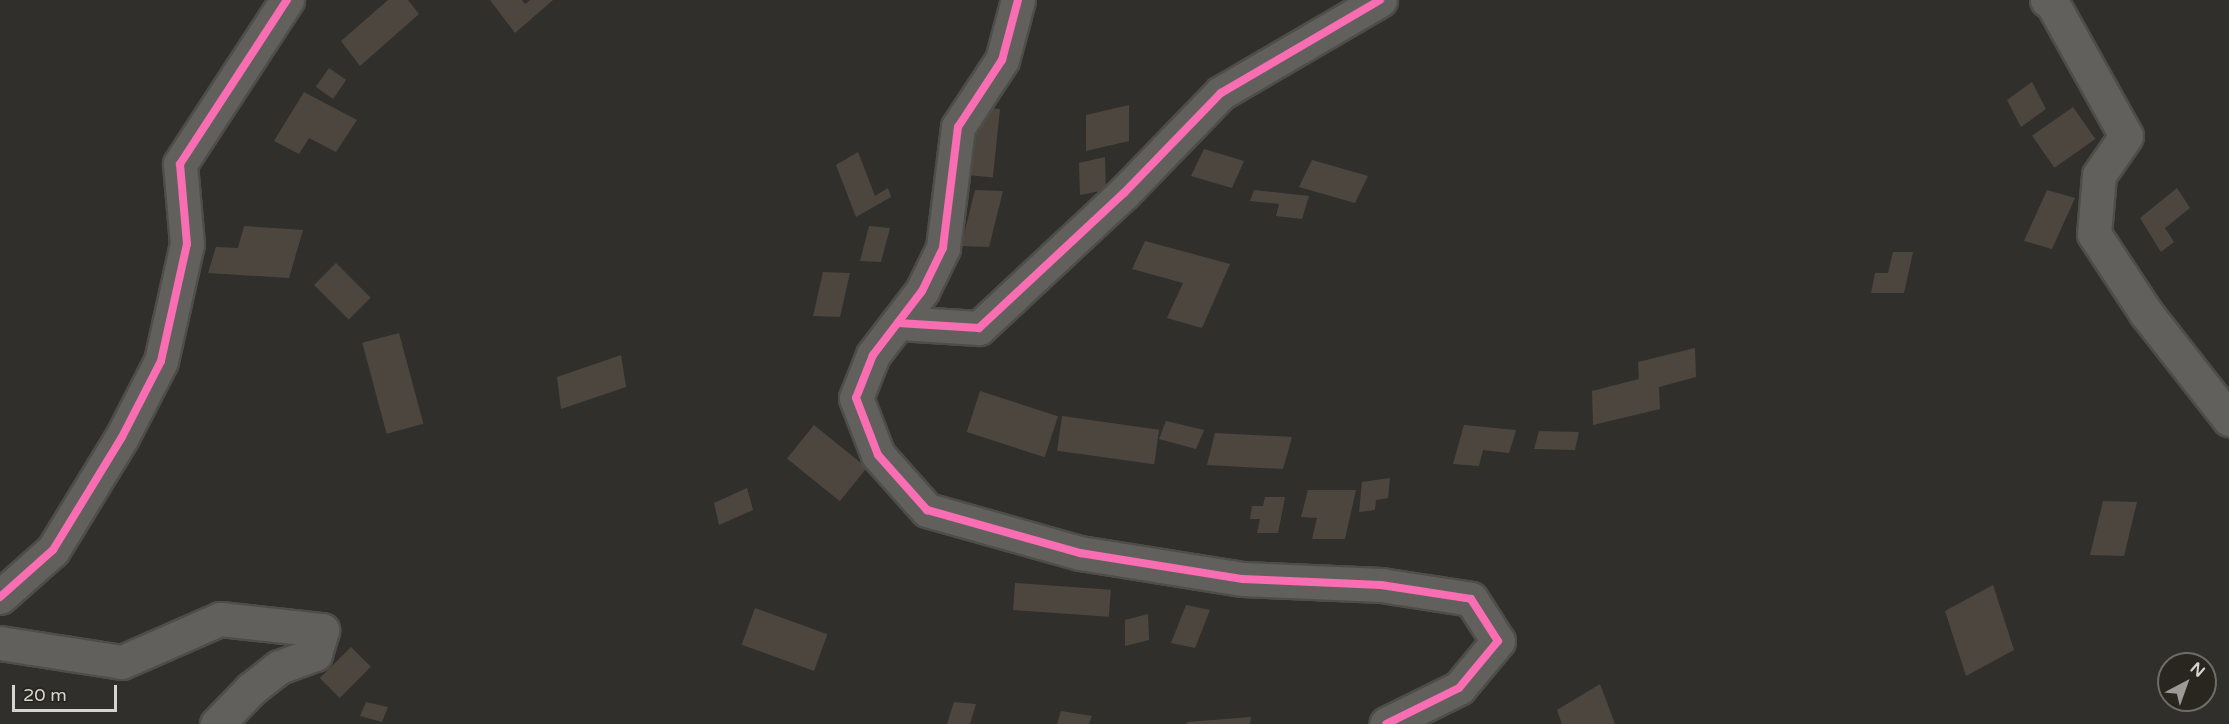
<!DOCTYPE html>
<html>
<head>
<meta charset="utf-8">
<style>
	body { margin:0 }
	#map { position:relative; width:2229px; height:724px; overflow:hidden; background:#312f2b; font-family:"Varela Round",sans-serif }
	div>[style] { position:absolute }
	.building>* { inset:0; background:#4d463f; transform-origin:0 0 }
	.roads { filter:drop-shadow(2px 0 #4e4d49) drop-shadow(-2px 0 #4e4d49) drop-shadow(0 2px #4e4d49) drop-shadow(0 -2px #4e4d49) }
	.minor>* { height:33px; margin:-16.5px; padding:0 16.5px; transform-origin:16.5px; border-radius:16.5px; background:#62605d }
	.cycleway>* { height:8px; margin:-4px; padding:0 4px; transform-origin:4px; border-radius:4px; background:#f96db3 }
	span { translate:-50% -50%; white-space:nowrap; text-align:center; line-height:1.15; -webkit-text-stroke:6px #29261f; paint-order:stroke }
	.north { position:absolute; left:2157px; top:652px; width:60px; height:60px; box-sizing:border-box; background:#29261f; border:2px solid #6e6c66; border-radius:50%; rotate:41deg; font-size:16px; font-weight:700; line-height:24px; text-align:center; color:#d6d4d0 }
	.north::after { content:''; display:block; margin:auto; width:21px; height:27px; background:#9c9a96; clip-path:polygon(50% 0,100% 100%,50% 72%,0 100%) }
	.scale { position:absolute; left:12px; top:685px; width:105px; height:27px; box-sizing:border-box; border:3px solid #d6d4d0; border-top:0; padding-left:8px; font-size:18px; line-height:21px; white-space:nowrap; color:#d6d4d0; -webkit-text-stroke:4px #29261f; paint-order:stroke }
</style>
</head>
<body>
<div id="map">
	<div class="building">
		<i style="clip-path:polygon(388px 0,408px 0,419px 14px,360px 66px,341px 41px)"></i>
		<i style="clip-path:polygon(490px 0,522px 0,525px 4px,530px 0,553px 0,515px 33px)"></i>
		<i style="left:329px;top:68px;width:21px;height:23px;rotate:35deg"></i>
		<i style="clip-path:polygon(2032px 82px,2046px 109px,2021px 127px,2007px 100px)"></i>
		<i style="clip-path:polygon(304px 92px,357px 120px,336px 152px,309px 138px,299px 154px,274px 141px)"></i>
		<i style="clip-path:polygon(1129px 105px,1129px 141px,1086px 151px,1086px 115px)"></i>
		<i style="left:2073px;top:107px;width:39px;height:50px;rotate:55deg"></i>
		<i style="left:1000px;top:109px;width:69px;height:22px;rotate:96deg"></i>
		<i style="clip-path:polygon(1204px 149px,1244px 161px,1232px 188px,1191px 176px)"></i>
		<i style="clip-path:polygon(858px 152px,875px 196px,888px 188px,891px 197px,856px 217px,836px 165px)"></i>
		<i style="clip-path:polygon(1105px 157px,1106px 190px,1080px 195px,1079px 163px)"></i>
		<i style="clip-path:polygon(1312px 160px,1368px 176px,1355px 203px,1299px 187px)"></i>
		<i style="clip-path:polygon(2177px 188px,2190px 208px,2165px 228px,2174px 242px,2161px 252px,2140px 218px)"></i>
		<i style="clip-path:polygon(975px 190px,1003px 191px,989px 247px,961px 246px)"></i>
		<i style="clip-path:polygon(1254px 190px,1309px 196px,1302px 219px,1276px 216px,1279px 204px,1250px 201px)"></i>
		<i style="clip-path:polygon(2047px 190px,2075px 198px,2052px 249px,2024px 241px)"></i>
		<i style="clip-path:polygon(244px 226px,303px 230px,289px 278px,208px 273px,216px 247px,238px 248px)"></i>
		<i style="clip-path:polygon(869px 226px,890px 228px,881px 262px,860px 261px)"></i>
		<i style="clip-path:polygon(1145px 241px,1230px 264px,1202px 328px,1167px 318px,1183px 283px,1132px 269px)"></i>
		<i style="clip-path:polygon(1893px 252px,1913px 252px,1904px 293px,1871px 293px,1875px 273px,1888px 273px)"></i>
		<i style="left:336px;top:263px;width:49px;height:31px;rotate:45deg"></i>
		<i style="clip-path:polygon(823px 272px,850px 273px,840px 317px,813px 316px)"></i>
		<i style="left:399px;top:333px;width:94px;height:38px;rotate:75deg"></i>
		<i style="clip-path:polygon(1695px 348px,1696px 377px,1659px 387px,1660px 409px,1593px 425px,1592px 391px,1639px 379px,1638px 362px)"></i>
		<i style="clip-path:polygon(621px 355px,626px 387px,561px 409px,557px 377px)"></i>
		<i style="left:980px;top:391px;width:82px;height:43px;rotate:18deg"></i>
		<i style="left:1062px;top:416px;width:98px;height:35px;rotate:8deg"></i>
		<i style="clip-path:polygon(1166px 421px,1204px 430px,1196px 449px,1159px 439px)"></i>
		<i style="left:814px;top:425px;width:68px;height:43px;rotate:39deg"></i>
		<i style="clip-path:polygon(1464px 425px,1516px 430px,1509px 453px,1483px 450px,1479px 466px,1453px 464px)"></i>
		<i style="clip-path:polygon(1539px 431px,1579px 432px,1575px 450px,1534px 449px)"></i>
		<i style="clip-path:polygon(1215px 433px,1292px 437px,1283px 469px,1207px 465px)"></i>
		<i style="clip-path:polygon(1390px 478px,1388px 498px,1376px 500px,1375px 510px,1359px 512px,1362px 482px)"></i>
		<i style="clip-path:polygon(747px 488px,753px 510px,719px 525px,714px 503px)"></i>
		<i style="clip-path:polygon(1308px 490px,1356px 490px,1345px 539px,1312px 539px,1317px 518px,1301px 517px)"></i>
		<i style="clip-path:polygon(1265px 497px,1285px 497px,1278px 533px,1257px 533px,1260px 519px,1250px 519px,1252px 506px,1263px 506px)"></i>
		<i style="clip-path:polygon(2103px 501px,2137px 502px,2124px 556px,2090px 555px)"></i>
		<i style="left:1015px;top:583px;width:96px;height:27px;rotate:4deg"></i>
		<i style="clip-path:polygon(1993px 585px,2014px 650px,1966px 676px,1945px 611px)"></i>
		<i style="clip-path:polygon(1186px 605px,1210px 610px,1195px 648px,1171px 643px)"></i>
		<i style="left:755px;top:608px;width:77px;height:39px;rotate:20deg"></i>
		<i style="clip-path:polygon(1148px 614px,1149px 640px,1125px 646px,1125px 620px)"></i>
		<i style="left:351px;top:647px;width:28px;height:44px;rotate:45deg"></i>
		<i style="clip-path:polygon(1600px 684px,1615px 724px,1562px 724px,1557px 710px)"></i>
		<i style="clip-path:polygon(366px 702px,388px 707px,382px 722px,360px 716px)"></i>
		<i style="clip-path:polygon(954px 702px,976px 704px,970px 724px,947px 724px)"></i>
		<i style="clip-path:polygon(1061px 711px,1092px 716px,1089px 724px,1057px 724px)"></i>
		<i style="clip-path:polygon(1251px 717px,1250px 724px,1187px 724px,1187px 722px)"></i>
	</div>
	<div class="roads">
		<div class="minor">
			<i style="left:1018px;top:0;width:62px;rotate:104.9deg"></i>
			<i style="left:1002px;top:60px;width:80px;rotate:123.3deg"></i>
			<i style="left:958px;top:127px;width:122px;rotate:97.1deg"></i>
			<i style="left:943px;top:248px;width:48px;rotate:116deg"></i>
			<i style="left:922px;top:291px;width:81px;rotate:127.4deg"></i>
			<i style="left:873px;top:355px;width:46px;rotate:111.6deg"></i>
			<i style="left:856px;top:398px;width:61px;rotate:68.9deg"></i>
			<i style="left:878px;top:455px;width:74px;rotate:48.3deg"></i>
			<i style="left:927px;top:510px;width:159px;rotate:15.7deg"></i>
			<i style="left:1080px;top:553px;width:165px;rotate:9.1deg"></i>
			<i style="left:1243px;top:579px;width:138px;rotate:2.5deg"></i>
			<i style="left:1381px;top:585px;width:91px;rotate:8.8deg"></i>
			<i style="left:1471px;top:599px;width:50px;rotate:57.3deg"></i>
			<i style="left:1498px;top:641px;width:61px;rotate:129.7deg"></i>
			<i style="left:1459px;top:688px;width:81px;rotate:153.7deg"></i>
			<i style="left:2047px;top:0;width:4px;rotate:14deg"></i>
			<i style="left:2051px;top:1px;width:154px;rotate:60.9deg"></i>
			<i style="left:2126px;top:136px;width:47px;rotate:124.7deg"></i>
			<i style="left:2099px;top:175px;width:59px;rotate:94.8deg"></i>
			<i style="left:2094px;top:234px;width:95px;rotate:56.6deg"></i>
			<i style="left:2146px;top:313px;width:135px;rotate:51.9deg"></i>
			<i style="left:898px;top:323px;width:81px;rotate:3.5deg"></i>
			<i style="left:979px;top:328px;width:198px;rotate:-43deg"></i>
			<i style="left:1124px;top:193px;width:139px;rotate:-45.9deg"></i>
			<i style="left:1221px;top:93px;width:184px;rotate:-30.3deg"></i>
			<i style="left:0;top:597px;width:71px;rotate:-41.6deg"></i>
			<i style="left:53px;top:550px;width:132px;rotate:-58.6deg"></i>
			<i style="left:122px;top:437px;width:85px;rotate:-62.8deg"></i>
			<i style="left:161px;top:361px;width:120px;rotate:-77.5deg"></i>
			<i style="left:187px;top:244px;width:80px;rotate:-95deg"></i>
			<i style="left:180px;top:164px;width:196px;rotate:-56.9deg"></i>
			<i style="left:0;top:643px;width:123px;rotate:8.9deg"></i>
			<i style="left:122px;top:662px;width:107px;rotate:-23.7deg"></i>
			<i style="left:220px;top:619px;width:103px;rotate:6.2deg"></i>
			<i style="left:322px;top:630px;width:25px;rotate:106deg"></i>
			<i style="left:315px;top:654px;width:38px;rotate:160deg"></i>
			<i style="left:279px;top:667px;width:36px;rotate:142deg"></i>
			<i style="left:251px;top:689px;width:49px;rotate:134.2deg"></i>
		</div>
	</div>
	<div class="cycleway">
		<i style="left:1018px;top:0;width:62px;rotate:104.9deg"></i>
		<i style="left:1002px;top:60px;width:80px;rotate:123.3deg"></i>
		<i style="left:958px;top:127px;width:122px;rotate:97.1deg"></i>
		<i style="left:943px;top:248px;width:48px;rotate:116deg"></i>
		<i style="left:922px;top:291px;width:81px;rotate:127.4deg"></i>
		<i style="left:873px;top:355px;width:46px;rotate:111.6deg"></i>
		<i style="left:856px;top:398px;width:61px;rotate:68.9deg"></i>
		<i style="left:878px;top:455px;width:74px;rotate:48.3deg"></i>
		<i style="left:927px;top:510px;width:159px;rotate:15.7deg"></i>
		<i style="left:1080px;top:553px;width:165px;rotate:9.1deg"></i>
		<i style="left:1243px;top:579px;width:138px;rotate:2.5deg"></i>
		<i style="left:1381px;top:585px;width:91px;rotate:8.8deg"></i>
		<i style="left:1471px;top:599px;width:50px;rotate:57.3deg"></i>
		<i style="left:1498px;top:641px;width:61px;rotate:129.7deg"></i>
		<i style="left:1459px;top:688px;width:81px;rotate:153.7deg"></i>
		<i style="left:898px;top:323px;width:81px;rotate:3.5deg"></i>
		<i style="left:979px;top:328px;width:198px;rotate:-43deg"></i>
		<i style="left:1124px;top:193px;width:139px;rotate:-45.9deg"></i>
		<i style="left:1221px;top:93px;width:184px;rotate:-30.3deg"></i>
		<i style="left:0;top:597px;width:71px;rotate:-41.6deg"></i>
		<i style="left:53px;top:550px;width:132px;rotate:-58.6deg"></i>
		<i style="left:122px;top:437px;width:85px;rotate:-62.8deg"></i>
		<i style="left:161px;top:361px;width:120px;rotate:-77.5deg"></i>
		<i style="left:187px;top:244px;width:80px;rotate:-95deg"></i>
		<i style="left:180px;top:164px;width:196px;rotate:-56.9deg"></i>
	</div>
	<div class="north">N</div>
	<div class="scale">20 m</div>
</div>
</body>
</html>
